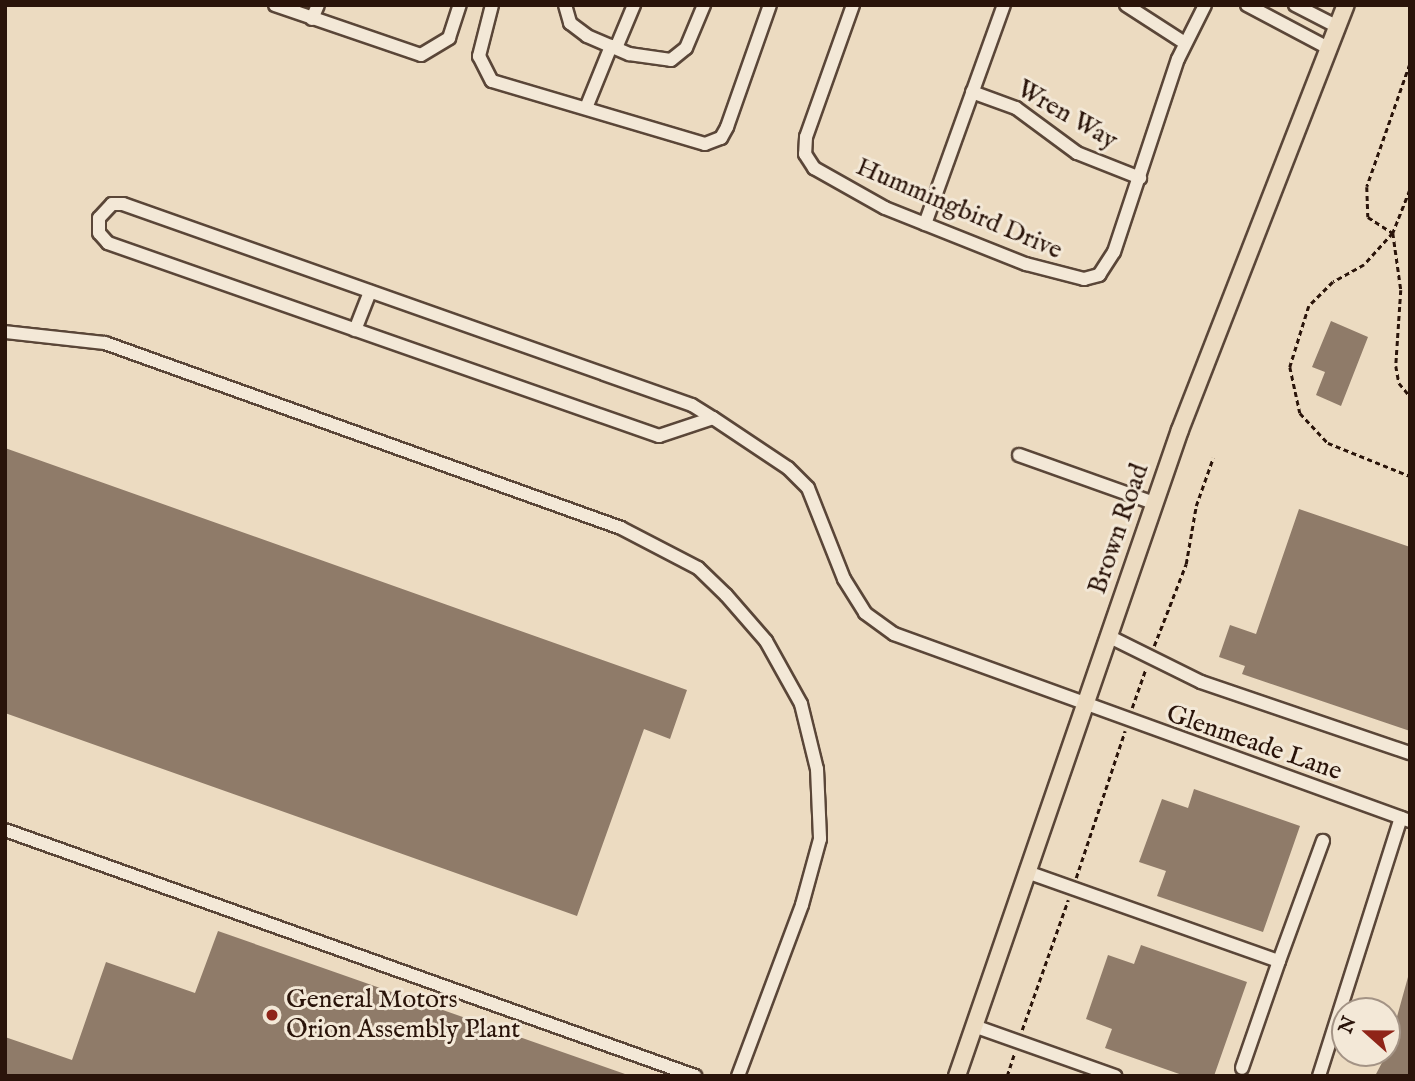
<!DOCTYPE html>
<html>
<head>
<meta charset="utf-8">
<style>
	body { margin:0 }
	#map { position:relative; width:1415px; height:1081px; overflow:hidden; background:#ecdbc1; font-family:"IM FELL English",serif }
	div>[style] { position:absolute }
	.building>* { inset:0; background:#8f7b69 }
	.path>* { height:2.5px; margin-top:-1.25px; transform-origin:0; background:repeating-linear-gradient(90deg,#2a140a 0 5px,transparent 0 8.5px) }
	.roads { filter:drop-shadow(2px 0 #5a4638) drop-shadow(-2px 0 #5a4638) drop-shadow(0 2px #5a4638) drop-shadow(0 -2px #5a4638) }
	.minor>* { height:12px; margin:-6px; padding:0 6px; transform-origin:6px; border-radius:6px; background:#f3e8d7 }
	.major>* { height:16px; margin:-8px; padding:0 8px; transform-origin:8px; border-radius:8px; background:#ecdbc1 }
	.dots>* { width:19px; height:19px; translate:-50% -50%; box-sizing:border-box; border:4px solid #f3e8d7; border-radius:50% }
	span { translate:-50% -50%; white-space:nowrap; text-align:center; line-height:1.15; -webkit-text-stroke:6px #f3e8d7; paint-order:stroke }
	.street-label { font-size:26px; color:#2a140a }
	.poi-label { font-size:26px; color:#2a140a }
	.left { translate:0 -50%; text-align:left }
	.frame { position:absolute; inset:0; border:7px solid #2a140a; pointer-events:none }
	.north { position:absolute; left:1331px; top:997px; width:70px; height:70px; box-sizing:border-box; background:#f3e8d7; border:2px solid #a39385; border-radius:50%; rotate:291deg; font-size:19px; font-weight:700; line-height:28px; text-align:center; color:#2a140a }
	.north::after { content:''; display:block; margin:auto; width:24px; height:32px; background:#8f2418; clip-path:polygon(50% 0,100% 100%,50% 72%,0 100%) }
</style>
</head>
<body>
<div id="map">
	<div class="building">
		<i style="clip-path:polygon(1331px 321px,1368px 337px,1341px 406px,1316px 395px,1325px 372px,1312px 367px)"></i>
		<i style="clip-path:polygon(5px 448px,687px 690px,670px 739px,644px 729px,577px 916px,5px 713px)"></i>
		<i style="clip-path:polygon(1299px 509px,1410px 547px,1410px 731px,1242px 674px,1245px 666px,1219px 657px,1230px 625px,1256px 634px)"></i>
		<i style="clip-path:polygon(1194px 789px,1300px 826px,1263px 932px,1157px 896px,1166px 871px,1139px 862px,1162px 799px,1188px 808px)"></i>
		<i style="clip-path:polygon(218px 931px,625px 1074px,624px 1076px,5px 1076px,5px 1037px,72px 1060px,106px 962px,195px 993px)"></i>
		<i style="clip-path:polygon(1141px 945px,1247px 982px,1214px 1076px,1185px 1076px,1105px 1048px,1112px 1029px,1086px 1019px,1108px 955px,1134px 964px)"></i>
		<i style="clip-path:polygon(1408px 977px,1410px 1076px,1375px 1076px,1387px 1053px)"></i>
	</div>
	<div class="path">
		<i style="left:1410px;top:64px;width:130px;rotate:109.3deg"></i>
		<i style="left:1367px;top:187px;width:30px;rotate:88deg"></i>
		<i style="left:1368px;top:217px;width:30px;rotate:33deg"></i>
		<i style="left:1393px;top:233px;width:43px;rotate:132.2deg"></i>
		<i style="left:1364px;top:265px;width:35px;rotate:151deg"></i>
		<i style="left:1333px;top:282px;width:34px;rotate:135deg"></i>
		<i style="left:1309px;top:306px;width:64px;rotate:107.3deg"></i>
		<i style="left:1290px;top:367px;width:47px;rotate:77.7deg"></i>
		<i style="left:1300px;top:413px;width:41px;rotate:47deg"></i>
		<i style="left:1328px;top:443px;width:88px;rotate:21.9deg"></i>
		<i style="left:1410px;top:190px;width:46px;rotate:111.6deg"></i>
		<i style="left:1393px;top:233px;width:58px;rotate:82deg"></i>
		<i style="left:1401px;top:290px;width:76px;rotate:93.8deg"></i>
		<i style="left:1396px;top:366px;width:17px;rotate:80deg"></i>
		<i style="left:1399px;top:383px;width:17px;rotate:50deg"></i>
		<i style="left:1154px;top:646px;width:88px;rotate:-68.7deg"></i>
		<i style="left:1186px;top:564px;width:59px;rotate:-80.2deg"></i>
		<i style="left:1196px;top:506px;width:51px;rotate:-70.5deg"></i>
		<i style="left:1132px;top:708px;width:42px;rotate:-70.7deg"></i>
		<i style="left:1076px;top:878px;width:155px;rotate:-71.6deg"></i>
		<i style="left:1022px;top:1030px;width:138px;rotate:-70.5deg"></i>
		<i style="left:1007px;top:1076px;width:25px;rotate:-72deg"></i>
	</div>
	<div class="roads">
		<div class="minor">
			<i style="left:275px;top:5px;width:154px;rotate:18.9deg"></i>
			<i style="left:421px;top:55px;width:33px;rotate:-31deg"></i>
			<i style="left:449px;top:38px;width:35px;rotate:-72deg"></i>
			<i style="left:492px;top:5px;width:53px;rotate:104.3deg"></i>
			<i style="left:479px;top:56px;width:28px;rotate:63deg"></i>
			<i style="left:492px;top:81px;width:222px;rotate:16.5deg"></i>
			<i style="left:705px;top:144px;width:17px;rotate:-21deg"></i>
			<i style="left:721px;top:138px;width:13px;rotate:-61deg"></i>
			<i style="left:727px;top:127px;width:129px;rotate:-70.6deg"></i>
			<i style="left:565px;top:5px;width:19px;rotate:74deg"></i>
			<i style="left:570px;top:23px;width:21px;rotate:37deg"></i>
			<i style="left:587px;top:36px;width:46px;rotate:23.2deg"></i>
			<i style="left:629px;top:54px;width:42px;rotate:8.1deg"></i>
			<i style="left:671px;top:60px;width:19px;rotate:-39deg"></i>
			<i style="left:686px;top:48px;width:47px;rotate:-67.3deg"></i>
			<i style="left:853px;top:5px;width:140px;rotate:109.6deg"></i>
			<i style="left:806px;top:137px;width:17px;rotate:93deg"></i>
			<i style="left:805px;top:154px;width:17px;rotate:57deg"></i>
			<i style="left:814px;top:168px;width:81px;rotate:29.4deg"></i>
			<i style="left:885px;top:208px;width:152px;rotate:21.7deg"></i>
			<i style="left:1026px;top:264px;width:60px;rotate:14.5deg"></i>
			<i style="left:1084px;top:279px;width:16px;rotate:-15deg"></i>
			<i style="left:1099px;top:275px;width:27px;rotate:-57deg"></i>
			<i style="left:1114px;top:252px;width:203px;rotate:-71.7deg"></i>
			<i style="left:1178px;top:59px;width:60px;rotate:-63.4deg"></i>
			<i style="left:1126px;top:5px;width:70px;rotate:32.8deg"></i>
			<i style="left:1247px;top:5px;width:94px;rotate:27.9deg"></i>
			<i style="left:1295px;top:5px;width:48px;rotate:27.1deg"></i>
			<i style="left:312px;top:19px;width:15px;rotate:-67deg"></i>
			<i style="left:616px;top:48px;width:47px;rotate:-67.3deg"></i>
			<i style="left:972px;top:92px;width:47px;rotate:20deg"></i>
			<i style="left:1016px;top:108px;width:76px;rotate:36.4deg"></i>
			<i style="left:1077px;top:153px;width:68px;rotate:21.6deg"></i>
			<i style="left:586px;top:108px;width:67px;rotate:-68deg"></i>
			<i style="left:925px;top:224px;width:233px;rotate:-70.2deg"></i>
			<i style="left:355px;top:330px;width:41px;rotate:-68.5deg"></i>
			<i style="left:5px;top:332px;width:101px;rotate:6.3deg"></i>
			<i style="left:105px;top:343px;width:548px;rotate:19.72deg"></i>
			<i style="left:621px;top:528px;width:87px;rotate:27.5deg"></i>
			<i style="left:698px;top:568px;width:39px;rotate:44deg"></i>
			<i style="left:726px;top:595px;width:61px;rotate:49deg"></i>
			<i style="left:766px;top:641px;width:72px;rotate:60.9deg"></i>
			<i style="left:801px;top:704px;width:67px;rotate:76.2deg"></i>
			<i style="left:817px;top:769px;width:70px;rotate:87.5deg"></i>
			<i style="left:820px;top:839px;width:68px;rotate:105.3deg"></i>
			<i style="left:802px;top:905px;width:183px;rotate:110.5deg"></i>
			<i style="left:713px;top:418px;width:57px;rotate:161.6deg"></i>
			<i style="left:659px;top:436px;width:584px;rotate:-160.7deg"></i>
			<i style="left:108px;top:243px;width:13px;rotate:-132deg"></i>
			<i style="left:99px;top:233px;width:15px;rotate:-90deg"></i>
			<i style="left:99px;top:218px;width:19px;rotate:-47deg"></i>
			<i style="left:112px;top:204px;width:11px"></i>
			<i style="left:123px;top:204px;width:603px;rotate:19.46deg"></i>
			<i style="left:692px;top:405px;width:25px;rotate:32deg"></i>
			<i style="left:713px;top:418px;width:90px;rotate:33.7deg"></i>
			<i style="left:788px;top:468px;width:28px;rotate:45deg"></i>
			<i style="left:808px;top:488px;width:98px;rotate:68.4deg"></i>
			<i style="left:844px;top:579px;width:40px;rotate:58deg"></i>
			<i style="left:865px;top:613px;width:36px;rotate:36deg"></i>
			<i style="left:894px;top:634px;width:549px;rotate:19.92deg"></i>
			<i style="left:1019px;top:455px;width:143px;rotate:19.6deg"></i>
			<i style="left:1108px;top:636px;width:104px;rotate:26.3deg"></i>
			<i style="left:1201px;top:682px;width:221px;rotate:18.8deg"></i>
			<i style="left:5px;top:830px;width:733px;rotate:19.62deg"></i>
			<i style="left:1027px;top:872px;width:267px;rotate:19.5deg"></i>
			<i style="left:1279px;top:961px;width:113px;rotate:109.1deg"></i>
			<i style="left:1279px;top:961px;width:128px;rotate:-69.9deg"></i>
			<i style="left:974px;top:1026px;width:150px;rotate:19.5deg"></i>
			<i style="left:1319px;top:1076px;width:271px;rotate:-72.4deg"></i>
		</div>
		<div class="major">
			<i style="left:957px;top:1076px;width:683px;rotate:-70.96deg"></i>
			<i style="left:1180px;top:430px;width:456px;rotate:-68.7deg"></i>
		</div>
	</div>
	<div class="dots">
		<i style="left:272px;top:1015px;background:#8f2418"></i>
	</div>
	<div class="street-label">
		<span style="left:1067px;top:115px;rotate:30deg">Wren Way</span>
		<span style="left:959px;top:209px;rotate:23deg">Hummingbird Drive</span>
		<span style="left:1119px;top:529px;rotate:-71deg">Brown Road</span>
		<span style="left:1254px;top:743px;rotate:19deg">Glenmeade Lane</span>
	</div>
	<div class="poi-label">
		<span class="left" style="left:286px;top:1015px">General Motors<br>Orion Assembly Plant</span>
	</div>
	<div class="frame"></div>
	<div class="north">N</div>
</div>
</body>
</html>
